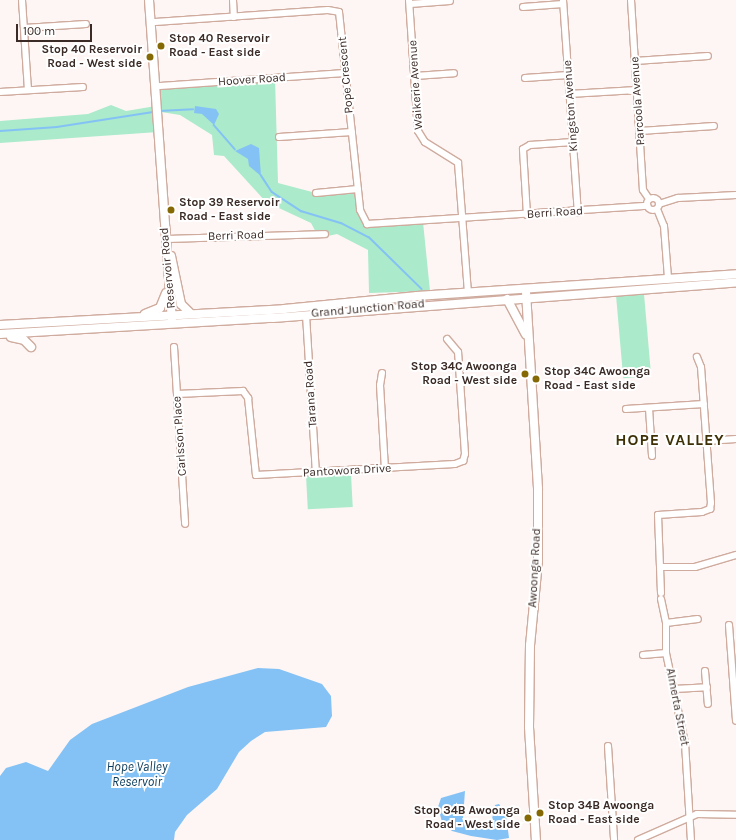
<!DOCTYPE html>
<html>
<head>
<meta charset="utf-8">
<style>
	body { margin:0 }
	#map { position:relative; width:736px; height:840px; overflow:hidden; background:#fef6f4; font-family:Karla,sans-serif }
	div>[style] { position:absolute }
	.green>* { inset:0; background:#abeaca; transform-origin:0 0 }
	.water>* { inset:0; background:#84c2f5 }
	.stream>* { height:1.5px; margin:-0.75px; padding:0 0.75px; transform-origin:0.75px; border-radius:0.75px; background:#84c2f5 }
	.roads { filter:drop-shadow(1px 0 #cfab9e) drop-shadow(-1px 0 #cfab9e) drop-shadow(0 1px #cfab9e) drop-shadow(0 -1px #cfab9e) }
	.minor>* { height:6px; margin:-3px; padding:0 3px; transform-origin:3px; border-radius:3px; background:#fff }
	.minor>.ring { margin:-3px; padding:0; box-sizing:content-box; background:none; border:6px solid #fff; border-radius:50% }
	.major>* { height:8px; margin:-4px; padding:0 4px; transform-origin:4px; border-radius:4px; background:#fff }
	.dots>* { width:11px; height:11px; translate:-50% -50%; box-sizing:border-box; border:2px solid #fff; border-radius:50% }
	span { translate:-50% -50%; white-space:nowrap; text-align:center; line-height:1.15; -webkit-text-stroke:4px #fff; paint-order:stroke }
	.poi-label { font-size:12px; color:#3a2b26; font-weight:700 }
	.left { translate:0 -50%; text-align:left }
	.right { translate:-100% -50%; text-align:right }
	.street-label { font-size:12px; color:#3a2b26 }
	.water-label { font-size:13px; color:#08395a; font-style:italic }
	.district-label { font-size:16px; color:#3e3106; font-weight:700; letter-spacing:1px }
	.scale { position:absolute; left:16px; top:24px; width:76px; height:18px; box-sizing:border-box; border:2px solid #3a2b26; border-top:0; padding-left:5px; font-size:12px; line-height:14px; white-space:nowrap; color:#3a2b26; -webkit-text-stroke:3px #fff; paint-order:stroke }
</style>
</head>
<body>
<div id="map">
	<div class="green">
		<i style="clip-path:polygon(275px 78px,278px 183px,316px 193px,358px 189px,362px 218px,367px 224px,423px 222px,430px 291px,369px 293px,368px 250px,337px 234px,319px 238px,311px 223px,266px 202px,224px 156px,214px 155px,212px 135px,180px 115px,161px 112px,160px 86px)"></i>
		<i style="clip-path:polygon(111px 105px,126px 111px,156px 106px,158px 132px,0 143px,0 121px,88px 114px)"></i>
		<i style="left:644px;top:294px;width:82px;height:28px;rotate:85deg"></i>
		<i style="left:351px;top:474px;width:33px;height:45px;rotate:87deg"></i>
	</div>
	<div class="water">
		<i style="clip-path:polygon(195px 106px,216px 109px,219px 114px,214px 125px,202px 114px,194px 113px)"></i>
		<i style="clip-path:polygon(251px 144px,259px 148px,261px 176px,249px 166px,248px 159px,235px 151px)"></i>
		<i style="clip-path:polygon(258px 668px,279px 669px,322px 684px,331px 696px,332px 716px,326px 727px,265px 732px,251px 741px,239px 752px,217px 789px,187px 815px,175px 832px,174px 840px,0 840px,0 776px,6px 768px,26px 762px,48px 771px,70px 740px,92px 724px,188px 687px)"></i>
		<i style="clip-path:polygon(465px 791px,463px 818px,490px 828px,495px 805px,499px 804px,506px 815px,509px 838px,497px 840px,471px 836px,452px 831px,442px 822px,438px 807px,441px 798px)"></i>
	</div>
	<div class="stream">
		<i style="left:159px;top:111px;width:34px;rotate:-3deg"></i>
		<i style="left:214px;top:125px;width:32px;rotate:49deg"></i>
		<i style="left:0;top:131px;width:57px;rotate:-4deg"></i>
		<i style="left:57px;top:127px;width:97px;rotate:-8.9deg"></i>
		<i style="left:261px;top:175px;width:20px;rotate:57deg"></i>
		<i style="left:272px;top:192px;width:35px;rotate:33deg"></i>
		<i style="left:301px;top:211px;width:42px;rotate:16.7deg"></i>
		<i style="left:341px;top:223px;width:31px;rotate:27deg"></i>
		<i style="left:369px;top:237px;width:74px;rotate:44.5deg"></i>
	</div>
	<div class="roads">
		<div class="minor">
			<i style="left:22px;top:0;width:90px;rotate:86.2deg"></i>
			<i style="left:233px;top:0;width:17px;rotate:87deg"></i>
			<i style="left:409px;top:0;width:131px;rotate:86.1deg"></i>
			<i style="left:418px;top:131px;width:13px;rotate:58deg"></i>
			<i style="left:425px;top:142px;width:39px;rotate:32deg"></i>
			<i style="left:458px;top:163px;width:130px;rotate:85.6deg"></i>
			<i style="left:563px;top:0;width:213px;rotate:86deg"></i>
			<i style="left:631px;top:0;width:190px;rotate:86.4deg"></i>
			<i style="left:643px;top:190px;width:11px;rotate:56deg"></i>
			<i style="left:410px;top:4px;width:40px;rotate:-4.3deg"></i>
			<i style="left:523px;top:7px;width:40px;rotate:-4.3deg"></i>
			<i style="left:155px;top:22px;width:173px;rotate:-4deg"></i>
			<i style="left:328px;top:10px;width:11px;rotate:10deg"></i>
			<i style="left:339px;top:12px;width:199px;rotate:83.9deg"></i>
			<i style="left:360px;top:210px;width:16px;rotate:63deg"></i>
			<i style="left:367px;top:224px;width:281px;rotate:-3.7deg"></i>
			<i style="left:24px;top:28px;width:62px;rotate:-3.7deg"></i>
			<i style="left:635px;top:61px;width:73px;rotate:-3.9deg"></i>
			<i style="left:415px;top:76px;width:39px;rotate:-4deg"></i>
			<i style="left:525px;top:78px;width:43px;rotate:-4deg"></i>
			<i style="left:160px;top:86px;width:185px;rotate:-4deg"></i>
			<i style="left:0;top:92px;width:83px;rotate:-3.4deg"></i>
			<i style="left:569px;top:94px;width:68px;rotate:-3.4deg"></i>
			<i style="left:640px;top:131px;width:74px;rotate:-3.9deg"></i>
			<i style="left:279px;top:137px;width:73px;rotate:-3.9deg"></i>
			<i style="left:316px;top:193px;width:42px;rotate:-5.4deg"></i>
			<i class="ring" style="left:647px;top:198px;width:6px;height:6px"></i>
			<i style="left:659px;top:204px;width:20px;rotate:-18deg"></i>
			<i style="left:678px;top:198px;width:58px;rotate:-3deg"></i>
			<i style="left:657px;top:209px;width:18px;rotate:68deg"></i>
			<i style="left:664px;top:226px;width:52px;rotate:85.6deg"></i>
			<i style="left:527px;top:215px;width:66px;rotate:-93.5deg"></i>
			<i style="left:523px;top:149px;width:8px;rotate:-30deg"></i>
			<i style="left:530px;top:145px;width:43px;rotate:-4deg"></i>
			<i style="left:170px;top:239px;width:155px;rotate:-1.8deg"></i>
			<i style="left:306px;top:315px;width:158px;rotate:86.4deg"></i>
			<i style="left:174px;top:347px;width:177px;rotate:86.4deg"></i>
			<i style="left:382px;top:373px;width:12px;rotate:99deg"></i>
			<i style="left:380px;top:385px;width:84px;rotate:86.6deg"></i>
			<i style="left:177px;top:394px;width:66px;rotate:-2.6deg"></i>
			<i style="left:243px;top:391px;width:9px;rotate:54deg"></i>
			<i style="left:248px;top:398px;width:77px;rotate:84.1deg"></i>
			<i style="left:256px;top:475px;width:199px;rotate:-3.2deg"></i>
			<i style="left:455px;top:464px;width:9px;rotate:-21deg"></i>
			<i style="left:463px;top:461px;width:7px;rotate:-74deg"></i>
			<i style="left:465px;top:454px;width:102px;rotate:-93.9deg"></i>
			<i style="left:458px;top:352px;width:17px;rotate:-130deg"></i>
			<i style="left:649px;top:408px;width:48px;rotate:86.4deg"></i>
			<i style="left:626px;top:409px;width:78px;rotate:-3.7deg"></i>
			<i style="left:707px;top:441px;width:29px;rotate:-4deg"></i>
			<i style="left:661px;top:567px;width:34px"></i>
			<i style="left:695px;top:567px;width:43px;rotate:-16.3deg"></i>
			<i style="left:661px;top:593px;width:78px;rotate:-92.2deg"></i>
			<i style="left:658px;top:515px;width:44px;rotate:-3.9deg"></i>
			<i style="left:702px;top:512px;width:9px;rotate:-21deg"></i>
			<i style="left:710px;top:509px;width:6px;rotate:-81deg"></i>
			<i style="left:711px;top:503px;width:136px;rotate:-94.2deg"></i>
			<i style="left:701px;top:367px;width:11px;rotate:-112deg"></i>
			<i style="left:661px;top:599px;width:25px;rotate:78deg"></i>
			<i style="left:666px;top:623px;width:30px;rotate:90deg"></i>
			<i style="left:666px;top:653px;width:92px;rotate:78.1deg"></i>
			<i style="left:685px;top:743px;width:97px;rotate:86.5deg"></i>
			<i style="left:666px;top:623px;width:32px;rotate:-7deg"></i>
			<i style="left:729px;top:625px;width:96px;rotate:85.8deg"></i>
			<i style="left:643px;top:655px;width:23px;rotate:-5deg"></i>
			<i style="left:705px;top:671px;width:33px;rotate:85deg"></i>
			<i style="left:674px;top:689px;width:33px;rotate:-3deg"></i>
			<i style="left:608px;top:746px;width:94px;rotate:86.3deg"></i>
			<i style="left:638px;top:840px;width:64px;rotate:-23.8deg"></i>
			<i style="left:697px;top:814px;width:39px;rotate:1deg"></i>
		</div>
		<div class="major">
			<i style="left:149px;top:0;width:320px;rotate:85.9deg"></i>
			<i style="left:171px;top:256px;width:49px;rotate:78.2deg"></i>
			<i style="left:181px;top:304px;width:14px;rotate:45deg"></i>
			<i style="left:526px;top:292px;width:198px;rotate:86.5deg"></i>
			<i style="left:538px;top:490px;width:71px;rotate:90deg"></i>
			<i style="left:538px;top:561px;width:84px;rotate:95.4deg"></i>
			<i style="left:530px;top:645px;width:82px;rotate:90.7deg"></i>
			<i style="left:529px;top:727px;width:113px;rotate:86.5deg"></i>
			<i style="left:507px;top:299px;width:40px;rotate:62deg"></i>
			<i style="left:145px;top:314px;width:16px;rotate:-22deg"></i>
			<i style="left:160px;top:308px;width:16px;rotate:-68deg"></i>
			<i style="left:0;top:325px;width:284px;rotate:-3.2deg"></i>
			<i style="left:284px;top:309px;width:134px;rotate:-5.6deg"></i>
			<i style="left:417px;top:296px;width:320px;rotate:-3.9deg"></i>
			<i style="left:0;top:334px;width:273px;rotate:-3.4deg"></i>
			<i style="left:273px;top:318px;width:464px;rotate:-4.4deg"></i>
			<i style="left:11px;top:337px;width:13px;rotate:13deg"></i>
			<i style="left:24px;top:340px;width:10px;rotate:45deg"></i>
		</div>
	</div>
	<div class="dots">
		<i style="left:161px;top:46px;background:#856904"></i>
		<i style="left:150px;top:57px;background:#856904"></i>
		<i style="left:171px;top:210px;background:#856904"></i>
		<i style="left:525px;top:374px;background:#856904"></i>
		<i style="left:536px;top:379px;background:#856904"></i>
		<i style="left:540px;top:813px;background:#856904"></i>
		<i style="left:528px;top:818px;background:#856904"></i>
	</div>
	<div class="poi-label">
		<span class="left" style="left:169px;top:46px">Stop 40 Reservoir<br>Road - East side</span>
		<span class="right" style="left:142px;top:57px">Stop 40 Reservoir<br>Road - West side</span>
		<span class="left" style="left:179px;top:210px">Stop 39 Reservoir<br>Road - East side</span>
		<span class="right" style="left:517px;top:374px">Stop 34C Awoonga<br>Road - West side</span>
		<span class="left" style="left:544px;top:379px">Stop 34C Awoonga<br>Road - East side</span>
		<span class="left" style="left:548px;top:813px">Stop 34B Awoonga<br>Road - East side</span>
		<span class="right" style="left:520px;top:818px">Stop 34B Awoonga<br>Road - West side</span>
	</div>
	<div class="street-label">
		<span style="left:346px;top:75px;rotate:-95deg">Pope Crescent</span>
		<span style="left:252px;top:80px;rotate:-4deg">Hoover Road</span>
		<span style="left:416px;top:85px;rotate:-94deg">Waikerie Avenue</span>
		<span style="left:638px;top:101px;rotate:-94deg">Parcoola Avenue</span>
		<span style="left:571px;top:106px;rotate:-94deg">Kingston Avenue</span>
		<span style="left:555px;top:213px;rotate:-4deg">Berri Road</span>
		<span style="left:236px;top:236px;rotate:-2deg">Berri Road</span>
		<span style="left:168px;top:268px;rotate:-95deg">Reservoir Road</span>
		<span style="left:368px;top:309px;rotate:-5deg">Grand Junction Road</span>
		<span style="left:311px;top:394px;rotate:-94deg">Tarana Road</span>
		<span style="left:180px;top:436px;rotate:-94deg">Carlsson Place</span>
		<span style="left:347px;top:471px;rotate:-3deg">Pantowora Drive</span>
		<span style="left:535px;top:568px;rotate:-87deg">Awoonga Road</span>
		<span style="left:677px;top:707px;rotate:79deg">Almerta Street</span>
	</div>
	<div class="water-label">
		<span style="left:137px;top:775px">Hope Valley<br>Reservoir</span>
	</div>
	<div class="district-label">
		<span style="left:670px;top:440px">HOPE VALLEY</span>
	</div>
	<div class="scale">100 m</div>
</div>
</body>
</html>
